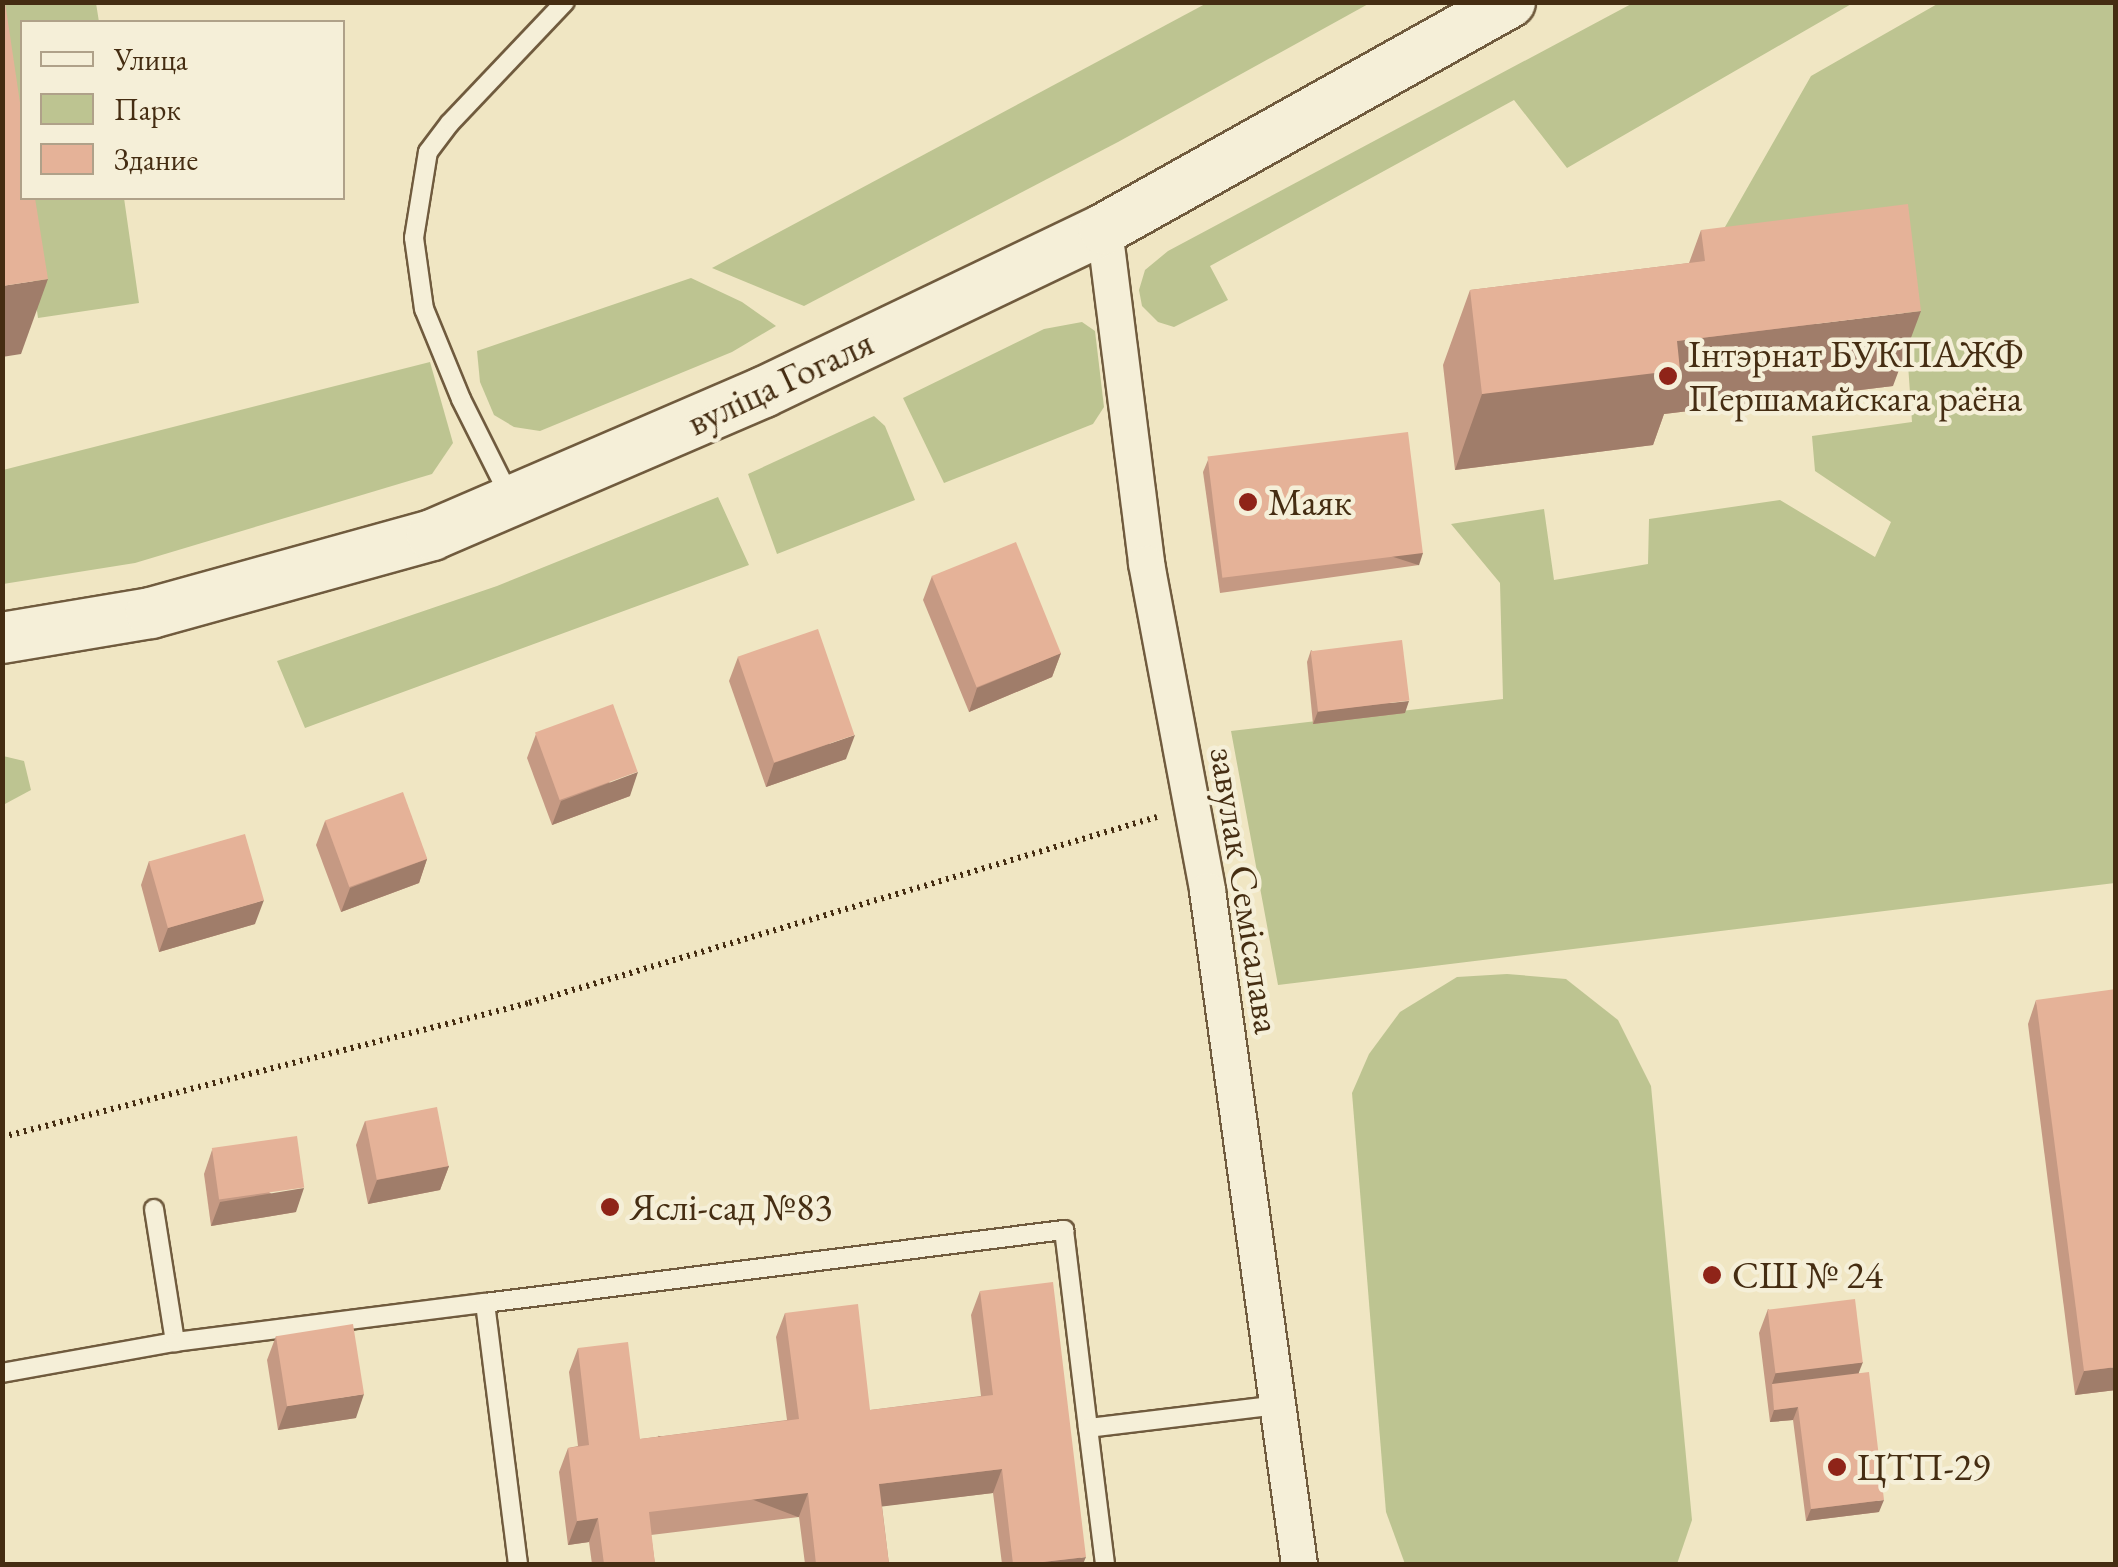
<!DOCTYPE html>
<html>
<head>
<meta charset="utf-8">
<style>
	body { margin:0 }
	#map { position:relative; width:2118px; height:1567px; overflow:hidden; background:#f0e6c3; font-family:"EB Garamond",serif }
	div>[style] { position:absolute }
	.green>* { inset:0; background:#bdc491 }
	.path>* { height:6px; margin-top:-3px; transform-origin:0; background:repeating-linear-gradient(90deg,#452d12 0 2.5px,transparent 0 7.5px) }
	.roads { filter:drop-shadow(2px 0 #705b3e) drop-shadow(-2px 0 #705b3e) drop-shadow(0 2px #705b3e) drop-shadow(0 -2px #705b3e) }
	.lane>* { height:18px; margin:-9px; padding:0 9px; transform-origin:9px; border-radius:9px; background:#f5efd8 }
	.street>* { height:35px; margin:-17.5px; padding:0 17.5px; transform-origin:17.5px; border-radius:17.5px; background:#f5efd8 }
	.secondary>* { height:50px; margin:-25px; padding:0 25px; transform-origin:25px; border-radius:25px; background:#f5efd8 }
	.wall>* { inset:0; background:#c59983 }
	.shaded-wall>* { inset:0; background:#a07d6a; transform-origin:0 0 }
	.building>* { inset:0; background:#e5b298; transform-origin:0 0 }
	.dots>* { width:28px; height:28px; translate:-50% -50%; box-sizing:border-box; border:5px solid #f5efd8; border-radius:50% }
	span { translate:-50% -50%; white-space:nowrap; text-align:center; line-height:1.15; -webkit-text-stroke:9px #f5efd8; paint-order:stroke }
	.poi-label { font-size:38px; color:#452d12 }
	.left { translate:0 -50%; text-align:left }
	.street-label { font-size:38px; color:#452d12 }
	.frame { position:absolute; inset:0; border:5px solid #452d12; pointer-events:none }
	.legend { position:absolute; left:20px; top:20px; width:325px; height:180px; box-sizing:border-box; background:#f5efd8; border:2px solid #afa189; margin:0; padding:12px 18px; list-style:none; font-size:30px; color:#452d12 }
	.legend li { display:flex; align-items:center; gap:20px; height:50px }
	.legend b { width:50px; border:2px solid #afa189 }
</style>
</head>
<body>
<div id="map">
	<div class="green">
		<i style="clip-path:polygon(2px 3px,96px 3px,99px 22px,22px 22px,22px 198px,124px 198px,139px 303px,38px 318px,3px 69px)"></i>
		<i style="clip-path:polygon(1207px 3px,1370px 3px,1118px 142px,804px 306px,712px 268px)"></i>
		<i style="clip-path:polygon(1633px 3px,1853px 3px,1567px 168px,1514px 100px,1210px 266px,1228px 300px,1174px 327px,1158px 322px,1142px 306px,1139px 290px,1145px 270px,1168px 251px)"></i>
		<i style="clip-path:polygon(1939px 3px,2115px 3px,2115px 883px,1278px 985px,1231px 731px,1503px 699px,1500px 583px,1451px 524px,1544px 509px,1554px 580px,1648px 564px,1649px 519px,1780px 500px,1875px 557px,1891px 522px,1815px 471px,1812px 436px,1912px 422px,1900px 248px,1717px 241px,1811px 76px)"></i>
		<i style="clip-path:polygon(691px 278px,742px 302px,776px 326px,732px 352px,540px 431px,514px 427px,494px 415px,480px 382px,477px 351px)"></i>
		<i style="clip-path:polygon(1082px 322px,1095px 331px,1104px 407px,1093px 424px,944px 483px,903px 398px,1044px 329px)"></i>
		<i style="clip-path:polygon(430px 362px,453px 443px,432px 474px,135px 563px,3px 584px,3px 470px)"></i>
		<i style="clip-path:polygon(874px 416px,885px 426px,915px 500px,777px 554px,748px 474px)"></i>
		<i style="clip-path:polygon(718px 497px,749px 565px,305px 728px,277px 661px,497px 586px)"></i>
		<i style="clip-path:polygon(3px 756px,24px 761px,31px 790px,3px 805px)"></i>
		<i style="clip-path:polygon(1507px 974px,1566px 979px,1618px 1020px,1651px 1086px,1692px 1520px,1677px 1564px,1405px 1564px,1386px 1512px,1352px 1093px,1369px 1054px,1400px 1012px,1457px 977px)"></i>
	</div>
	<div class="path">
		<i style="left:2px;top:1137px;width:544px;rotate:-14.27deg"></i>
		<i style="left:529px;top:1003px;width:655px;rotate:-16.5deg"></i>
	</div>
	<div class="roads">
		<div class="lane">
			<i style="left:511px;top:499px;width:112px;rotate:-116.6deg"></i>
			<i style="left:461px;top:399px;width:97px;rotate:-112.3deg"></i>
			<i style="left:424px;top:309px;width:72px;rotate:-98deg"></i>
			<i style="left:414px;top:238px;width:87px;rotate:-80.8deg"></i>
			<i style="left:428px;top:152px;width:36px;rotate:-53deg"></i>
			<i style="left:450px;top:123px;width:167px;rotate:-46.5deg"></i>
			<i style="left:154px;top:1209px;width:135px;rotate:81deg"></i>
			<i style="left:485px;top:1303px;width:584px;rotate:-7.19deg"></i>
			<i style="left:1064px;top:1230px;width:199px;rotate:83.1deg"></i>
			<i style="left:2px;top:1373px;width:176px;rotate:-10.2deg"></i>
			<i style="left:175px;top:1342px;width:312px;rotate:-7.2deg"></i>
			<i style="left:485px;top:1303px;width:263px;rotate:82.8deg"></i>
			<i style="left:1105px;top:1564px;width:137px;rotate:-97.1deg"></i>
			<i style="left:1088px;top:1428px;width:190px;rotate:-6.9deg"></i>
		</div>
		<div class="street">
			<i style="left:1104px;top:229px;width:337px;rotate:82.8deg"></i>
			<i style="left:1146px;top:563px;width:333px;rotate:79.4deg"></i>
			<i style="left:1207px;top:890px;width:680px;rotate:82.23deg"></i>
		</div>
		<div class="secondary">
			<i style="left:2px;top:638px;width:151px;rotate:-9.5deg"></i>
			<i style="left:151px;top:613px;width:292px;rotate:-15.5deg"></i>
			<i style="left:432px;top:535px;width:361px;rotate:-23.3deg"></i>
			<i style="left:764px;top:392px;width:377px;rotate:-25.6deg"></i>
			<i style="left:1104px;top:229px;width:465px;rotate:-29.2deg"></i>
		</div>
	</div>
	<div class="wall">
		<i style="clip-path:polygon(1701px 230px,1893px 386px,1664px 414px,1653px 445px,1455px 470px,1443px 365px,1470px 290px,1689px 263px)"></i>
		<i style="clip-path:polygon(1208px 460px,1419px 565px,1220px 593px,1203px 472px)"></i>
		<i style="clip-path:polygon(932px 576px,1061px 653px,1052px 677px,969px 712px,923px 600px)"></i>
		<i style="clip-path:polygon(1311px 650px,1405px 713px,1313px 724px,1307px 662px)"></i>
		<i style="clip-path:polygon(738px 657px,846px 759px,766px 787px,729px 681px)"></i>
		<i style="clip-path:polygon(536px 734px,630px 796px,552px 825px,527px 758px)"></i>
		<i style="clip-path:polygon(325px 821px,427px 859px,419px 883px,341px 912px,316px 845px)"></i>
		<i style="clip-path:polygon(149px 861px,255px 924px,159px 952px,141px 885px)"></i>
		<i style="clip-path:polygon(2036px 1000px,2116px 1390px,2075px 1395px,2028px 1024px)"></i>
		<i style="clip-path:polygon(365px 1121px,449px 1166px,440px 1190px,368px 1204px,356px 1145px)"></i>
		<i style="clip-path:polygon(212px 1150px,296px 1212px,211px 1226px,204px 1174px)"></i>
		<i style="clip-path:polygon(980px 1291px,1083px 1564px,1002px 1564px,993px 1493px,882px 1506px,889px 1564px,805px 1564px,799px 1517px,651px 1535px,655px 1564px,592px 1564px,589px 1542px,568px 1545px,559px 1472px,568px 1448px,578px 1446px,569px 1372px,578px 1348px,640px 1439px,787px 1420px,776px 1337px,785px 1313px,870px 1410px,981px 1396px,971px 1315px)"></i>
		<i style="clip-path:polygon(1768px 1309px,1859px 1373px,1879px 1512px,1806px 1521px,1793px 1420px,1770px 1422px,1759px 1333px)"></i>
		<i style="clip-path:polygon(276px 1336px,356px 1418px,278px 1430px,267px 1360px)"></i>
	</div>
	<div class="shaded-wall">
		<i style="clip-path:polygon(48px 279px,21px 354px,2px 357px,2px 286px)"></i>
		<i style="clip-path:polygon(1921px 311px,1893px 386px,1664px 414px,1653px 445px,1455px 470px,1482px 394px,1677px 341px)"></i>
		<i style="left:1423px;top:553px;width:13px;height:201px;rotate:108deg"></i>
		<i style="clip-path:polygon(1061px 653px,1052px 677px,969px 712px,977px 688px)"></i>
		<i style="clip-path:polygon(1409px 701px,1405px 713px,1313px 724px,1318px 711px)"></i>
		<i style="clip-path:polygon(855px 735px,846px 759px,766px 787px,774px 763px)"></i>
		<i style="clip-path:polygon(638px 772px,630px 796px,552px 825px,561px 801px)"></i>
		<i style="clip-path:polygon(427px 859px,419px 883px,341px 912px,350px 888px)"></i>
		<i style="clip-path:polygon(264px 900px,255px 924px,159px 952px,168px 928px)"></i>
		<i style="clip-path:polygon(449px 1166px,440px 1190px,368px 1204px,377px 1180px)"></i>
		<i style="clip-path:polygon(304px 1188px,296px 1212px,211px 1226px,220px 1202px)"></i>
		<i style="clip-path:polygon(1863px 1362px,1854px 1385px,1772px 1384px,1776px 1372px)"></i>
		<i style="clip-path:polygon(2116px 1367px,2116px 1390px,2075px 1395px,2084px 1371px)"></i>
		<i style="clip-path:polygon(364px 1394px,356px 1418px,278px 1430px,287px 1406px)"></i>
		<i style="clip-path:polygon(1798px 1407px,1793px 1420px,1770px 1422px,1774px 1410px)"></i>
		<i style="clip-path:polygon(1002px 1469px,993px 1493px,870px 1508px,879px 1484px)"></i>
		<i style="left:808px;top:1493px;width:26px;height:160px;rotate:111deg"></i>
		<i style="clip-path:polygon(1884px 1500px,1879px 1512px,1806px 1521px,1811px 1509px)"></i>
		<i style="clip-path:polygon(598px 1518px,589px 1542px,568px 1545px,577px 1521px)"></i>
		<i style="clip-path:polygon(1086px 1557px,1083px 1564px,1026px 1564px)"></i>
	</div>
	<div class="building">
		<i style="clip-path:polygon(2px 2px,5px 2px,22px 116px,22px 198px,35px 198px,48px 279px,2px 286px)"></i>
		<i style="clip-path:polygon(1908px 204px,1921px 311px,1677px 341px,1680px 370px,1482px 394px,1470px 290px,1705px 261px,1701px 230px)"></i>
		<i style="left:1408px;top:432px;width:122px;height:202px;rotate:83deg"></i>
		<i style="left:1016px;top:542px;width:120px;height:91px;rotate:68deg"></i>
		<i style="left:818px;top:629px;width:112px;height:85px;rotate:71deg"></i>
		<i style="left:1402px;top:640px;width:61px;height:92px;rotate:83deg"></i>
		<i style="left:613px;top:704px;width:72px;height:83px;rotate:70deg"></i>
		<i style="left:403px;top:792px;width:71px;height:83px;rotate:70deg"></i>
		<i style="left:245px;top:834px;width:69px;height:100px;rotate:74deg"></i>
		<i style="clip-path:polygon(2116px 989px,2116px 1367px,2084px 1371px,2036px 1000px)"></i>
		<i style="left:437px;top:1107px;width:60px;height:73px;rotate:79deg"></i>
		<i style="left:297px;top:1136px;width:52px;height:86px;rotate:82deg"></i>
		<i style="clip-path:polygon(1053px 1282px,1086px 1557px,1026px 1564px,1013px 1564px,1002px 1469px,879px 1484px,889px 1564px,816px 1564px,808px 1493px,649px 1512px,655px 1564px,604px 1564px,598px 1518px,577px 1521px,568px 1448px,589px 1445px,578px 1348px,628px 1342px,640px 1439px,799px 1419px,785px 1313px,858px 1304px,870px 1410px,993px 1395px,980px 1291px)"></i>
		<i style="left:1855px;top:1299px;width:64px;height:88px;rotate:83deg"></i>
		<i style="left:353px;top:1324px;width:71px;height:78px;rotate:81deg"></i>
		<i style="clip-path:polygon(1869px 1372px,1884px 1500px,1811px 1509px,1798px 1407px,1774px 1410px,1772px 1384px)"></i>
	</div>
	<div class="dots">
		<i style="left:1668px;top:376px;background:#8f2418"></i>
		<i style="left:1248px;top:502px;background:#8f2418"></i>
		<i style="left:610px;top:1207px;background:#8f2418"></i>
		<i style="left:1712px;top:1275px;background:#8f2418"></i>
		<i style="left:1837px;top:1467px;background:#8f2418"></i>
	</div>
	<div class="poi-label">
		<span class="left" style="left:1688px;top:376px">Інтэрнат БУКПАЖФ<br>Першамайскага раёна</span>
		<span class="left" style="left:1268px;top:502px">Маяк</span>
		<span class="left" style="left:630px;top:1207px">Яслі-сад №83</span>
		<span class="left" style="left:1732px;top:1275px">СШ № 24</span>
		<span class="left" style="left:1857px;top:1467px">ЦТП-29</span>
	</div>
	<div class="street-label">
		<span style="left:780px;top:382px;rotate:-25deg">вуліца Гогаля</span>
		<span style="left:1246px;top:890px;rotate:81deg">завулак Семісалава</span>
	</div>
	<div class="frame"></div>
	<ul class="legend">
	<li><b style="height:12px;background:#f5efd8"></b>Улица</li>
	<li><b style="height:28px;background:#bdc491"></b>Парк</li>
	<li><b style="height:28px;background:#e5b298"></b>Здание</li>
	</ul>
</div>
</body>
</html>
